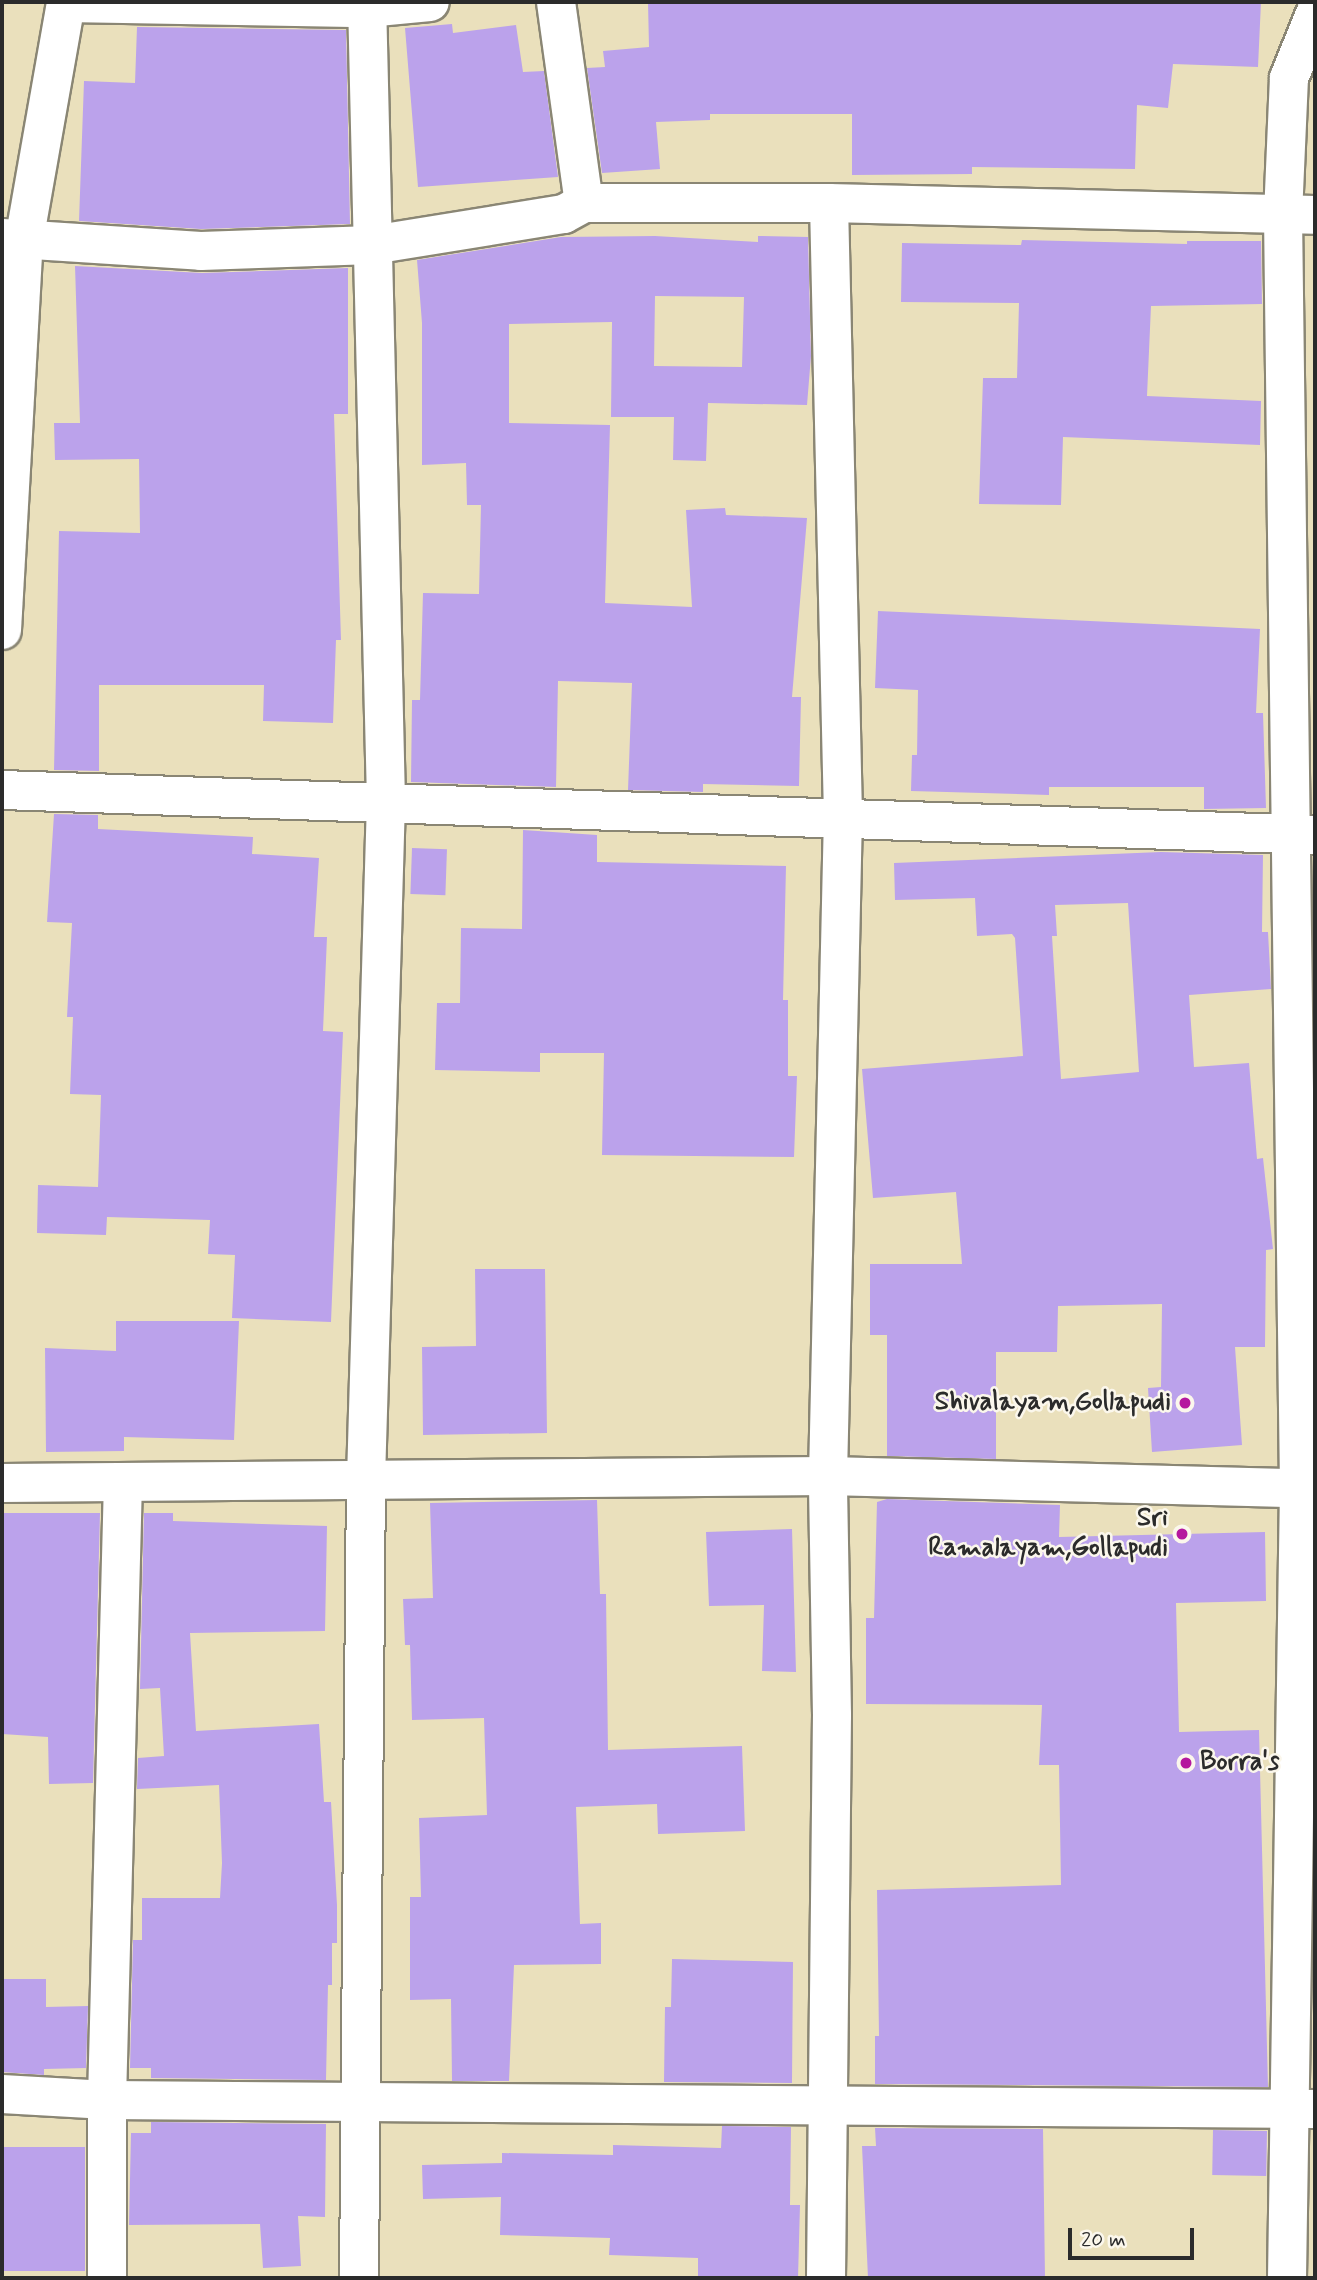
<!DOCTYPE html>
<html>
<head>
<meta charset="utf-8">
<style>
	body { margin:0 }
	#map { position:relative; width:1317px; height:2280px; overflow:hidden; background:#eae0bc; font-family:Mynerve,sans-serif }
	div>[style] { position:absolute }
	.building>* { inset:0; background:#bba2eb; transform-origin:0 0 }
	.roads { filter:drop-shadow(2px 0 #8a8674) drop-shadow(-2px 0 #8a8674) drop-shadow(0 2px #8a8674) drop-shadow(0 -2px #8a8674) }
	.minor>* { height:38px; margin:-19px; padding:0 19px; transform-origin:19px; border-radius:19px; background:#fff }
	.tertiary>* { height:38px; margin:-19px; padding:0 19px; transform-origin:19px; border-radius:19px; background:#fff }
	.dots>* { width:19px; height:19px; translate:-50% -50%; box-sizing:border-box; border:4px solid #fbf7ec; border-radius:50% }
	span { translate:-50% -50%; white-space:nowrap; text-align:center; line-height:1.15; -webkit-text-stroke:5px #fbf7ec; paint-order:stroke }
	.poi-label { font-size:26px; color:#2b2b2b; font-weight:700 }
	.right { translate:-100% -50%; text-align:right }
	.left { translate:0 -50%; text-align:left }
	.frame { position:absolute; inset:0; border:4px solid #2b2b2b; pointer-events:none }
	.scale { position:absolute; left:1068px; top:2228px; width:126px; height:32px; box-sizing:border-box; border:4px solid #2b2b2b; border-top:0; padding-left:9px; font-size:21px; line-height:24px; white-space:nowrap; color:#2b2b2b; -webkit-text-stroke:5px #fbf7ec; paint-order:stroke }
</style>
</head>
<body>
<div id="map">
	<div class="building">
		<i style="clip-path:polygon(648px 2px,1261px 2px,1258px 67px,1173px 64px,1168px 108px,1137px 105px,1135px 169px,972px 167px,972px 174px,852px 175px,852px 114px,710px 114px,710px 120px,656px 122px,660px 169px,602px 173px,587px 68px,605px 67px,603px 51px,649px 47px)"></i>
		<i style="clip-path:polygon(452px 24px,453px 33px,516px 25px,523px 72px,544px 71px,558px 177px,418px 187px,405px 28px)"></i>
		<i style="clip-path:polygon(137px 27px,346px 30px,350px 224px,201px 229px,79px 221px,84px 81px,135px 83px)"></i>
		<i style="clip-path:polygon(evenodd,655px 236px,758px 242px,758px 236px,808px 237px,811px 356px,807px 405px,708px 403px,706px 461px,673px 460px,674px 417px,611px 417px,612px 322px,509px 324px,509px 423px,610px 425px,605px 603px,692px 607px,686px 510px,725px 508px,726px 515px,807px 518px,792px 697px,801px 697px,799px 786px,703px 784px,703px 792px,628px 790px,632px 683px,558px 681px,556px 787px,411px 782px,412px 700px,420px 700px,423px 593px,479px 594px,481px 505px,467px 505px,466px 463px,422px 465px,422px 323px,417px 260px,561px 237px,655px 236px,655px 296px,744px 297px,742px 367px,654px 366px,655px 296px)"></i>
		<i style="clip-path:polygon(1022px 240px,1187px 244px,1187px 241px,1261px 241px,1262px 304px,1151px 306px,1147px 396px,1261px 401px,1260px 445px,1063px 437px,1061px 505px,979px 504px,983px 378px,1017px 378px,1019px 303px,901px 302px,902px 243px,1021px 245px)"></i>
		<i style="clip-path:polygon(75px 266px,202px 273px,348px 268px,348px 414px,334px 414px,341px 640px,336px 640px,333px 723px,263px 721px,264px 685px,99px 685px,99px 771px,54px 770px,59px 531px,140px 533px,139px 459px,55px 460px,54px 423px,80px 423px)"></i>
		<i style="clip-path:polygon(878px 611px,1260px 629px,1256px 713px,1263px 713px,1266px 808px,1204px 809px,1204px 787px,1049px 787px,1049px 795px,911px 791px,912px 755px,917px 755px,918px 690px,875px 688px)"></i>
		<i style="clip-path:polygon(54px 814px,98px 815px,98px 829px,253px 837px,252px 854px,319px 858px,314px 937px,327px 937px,323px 1031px,343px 1032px,331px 1322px,232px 1318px,235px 1255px,208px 1254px,210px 1220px,107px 1217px,106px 1235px,37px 1233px,38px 1185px,98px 1187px,101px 1095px,70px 1094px,73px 1017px,67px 1017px,72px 923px,47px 922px)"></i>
		<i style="clip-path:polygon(523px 830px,597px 835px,597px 862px,786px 866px,783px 1000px,788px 1000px,788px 1076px,797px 1076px,794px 1157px,602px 1155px,604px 1053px,540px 1053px,540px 1072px,435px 1070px,437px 1003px,460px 1003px,461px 928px,522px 929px)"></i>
		<i style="left:412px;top:848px;width:35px;height:46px;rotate:2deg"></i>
		<i style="clip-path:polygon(evenodd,1161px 852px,1263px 855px,1262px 932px,1268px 932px,1271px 989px,1189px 995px,1194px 1067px,1249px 1063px,1257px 1159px,1263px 1158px,1273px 1249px,1266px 1250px,1265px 1347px,1235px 1347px,1242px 1445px,1152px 1452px,1148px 1388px,1161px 1387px,1162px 1304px,1058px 1306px,1057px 1352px,996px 1352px,996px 1459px,887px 1456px,887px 1335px,870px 1335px,870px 1264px,962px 1264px,956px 1192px,873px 1198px,862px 1069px,1023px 1056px,1015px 938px,1012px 934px,977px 936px,975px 898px,895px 900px,894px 863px,1161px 852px,1128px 903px,1139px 1072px,1061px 1079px,1052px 936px,1057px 936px,1055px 905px,1128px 903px)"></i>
		<i style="clip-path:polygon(475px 1269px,545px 1269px,547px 1433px,423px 1435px,422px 1347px,476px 1346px)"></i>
		<i style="clip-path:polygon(116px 1321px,239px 1321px,234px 1440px,124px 1437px,124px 1451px,46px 1452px,45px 1348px,116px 1351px)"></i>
		<i style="clip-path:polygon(887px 1499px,1060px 1505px,1059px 1537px,1265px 1532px,1266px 1601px,1176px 1603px,1179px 1732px,1259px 1730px,1268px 2087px,875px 2084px,875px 2036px,879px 2036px,877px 1890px,1061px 1885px,1059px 1765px,1039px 1765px,1042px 1705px,866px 1704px,866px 1618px,874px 1618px,877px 1502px)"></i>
		<i style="clip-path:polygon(597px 1500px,600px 1594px,606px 1594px,608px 1750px,742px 1746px,745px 1831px,658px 1834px,657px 1804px,576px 1807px,580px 1924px,601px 1923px,601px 1964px,514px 1965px,509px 2081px,452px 2081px,451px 1999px,410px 2000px,410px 1897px,421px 1897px,419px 1818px,487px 1815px,484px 1718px,412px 1720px,410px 1645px,405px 1645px,403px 1599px,433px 1598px,430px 1503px)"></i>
		<i style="clip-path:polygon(2px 1513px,100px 1513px,93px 1783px,49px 1784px,48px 1737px,2px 1734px)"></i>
		<i style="clip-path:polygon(144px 1513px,173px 1513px,173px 1521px,327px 1526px,325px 1631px,190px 1633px,196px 1731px,319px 1724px,324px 1802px,331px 1802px,337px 1905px,337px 1943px,332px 1943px,332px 1985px,328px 1985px,326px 2080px,151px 2078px,151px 2068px,130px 2068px,133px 1940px,142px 1940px,142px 1898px,220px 1898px,222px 1863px,219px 1785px,137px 1789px,138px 1758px,164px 1756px,160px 1688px,140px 1689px)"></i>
		<i style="clip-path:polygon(792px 1529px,796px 1672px,762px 1671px,764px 1605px,709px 1606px,706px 1532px)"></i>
		<i style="clip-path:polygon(672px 1959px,793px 1962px,792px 2083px,664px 2082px,665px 2007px,671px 2007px)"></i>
		<i style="clip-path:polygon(2px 1979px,46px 1979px,46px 2007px,88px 2006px,86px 2068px,44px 2069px,44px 2075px,2px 2072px)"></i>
		<i style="clip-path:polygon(151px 2122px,326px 2124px,325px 2217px,298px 2216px,301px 2266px,263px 2268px,260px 2224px,129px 2225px,131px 2133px,151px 2133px)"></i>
		<i style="clip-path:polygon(722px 2126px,791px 2127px,790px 2205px,800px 2205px,798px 2278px,698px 2278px,698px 2258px,609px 2255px,610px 2238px,500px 2235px,501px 2197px,423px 2199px,422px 2165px,502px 2163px,502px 2153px,613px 2155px,613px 2145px,721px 2148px)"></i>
		<i style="clip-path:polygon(875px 2128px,1043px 2129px,1045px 2278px,868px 2278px,862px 2146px,876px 2146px)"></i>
		<i style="left:1213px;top:2130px;width:54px;height:45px;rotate:1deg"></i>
		<i style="left:2px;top:2147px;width:83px;height:124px"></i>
	</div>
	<div class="roads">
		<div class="minor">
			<i style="left:556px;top:2px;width:203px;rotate:82.1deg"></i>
			<i style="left:66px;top:3px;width:301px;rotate:1deg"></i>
			<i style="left:367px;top:8px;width:63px;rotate:-5.4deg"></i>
			<i style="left:2px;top:238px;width:199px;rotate:3.7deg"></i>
			<i style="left:201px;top:251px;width:171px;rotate:-2deg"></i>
			<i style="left:372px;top:245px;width:194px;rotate:-9.2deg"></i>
			<i style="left:564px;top:214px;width:23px;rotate:-29deg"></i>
			<i style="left:584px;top:203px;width:245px"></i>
			<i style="left:829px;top:203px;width:486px;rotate:1.4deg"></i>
			<i style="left:2px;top:630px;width:390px;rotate:-86.8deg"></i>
			<i style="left:24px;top:241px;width:243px;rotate:-80deg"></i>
			<i style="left:2px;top:790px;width:1314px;rotate:1.96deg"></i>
			<i style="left:2px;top:1483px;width:826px;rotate:-0.49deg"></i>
			<i style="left:828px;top:1476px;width:487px;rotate:1.5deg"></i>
			<i style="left:2px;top:2094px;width:105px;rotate:3.3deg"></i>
			<i style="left:107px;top:2100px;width:1208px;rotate:0.43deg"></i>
			<i style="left:107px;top:2278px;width:178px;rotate:-90deg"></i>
			<i style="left:107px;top:2100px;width:618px;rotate:-88.52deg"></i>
			<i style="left:359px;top:2278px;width:799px;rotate:-89.5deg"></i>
			<i style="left:366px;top:1479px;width:678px;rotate:-88.31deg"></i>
			<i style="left:386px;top:801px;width:799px;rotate:-91.36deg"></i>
			<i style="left:826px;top:2278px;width:563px;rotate:-89.39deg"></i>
			<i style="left:832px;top:1715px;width:239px;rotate:-91deg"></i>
			<i style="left:828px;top:1476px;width:660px;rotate:-88.7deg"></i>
			<i style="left:843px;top:816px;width:613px;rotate:-91.31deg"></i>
		</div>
		<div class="tertiary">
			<i style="left:1287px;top:2278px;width:790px;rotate:-89.13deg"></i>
			<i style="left:1299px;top:1488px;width:1273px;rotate:-90.72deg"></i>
			<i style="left:1283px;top:215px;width:137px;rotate:-87.5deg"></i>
			<i style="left:1289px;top:78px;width:69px;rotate:-67.9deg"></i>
		</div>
	</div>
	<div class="dots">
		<i style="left:1185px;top:1403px;background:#b5179e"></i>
		<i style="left:1182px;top:1534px;background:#b5179e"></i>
		<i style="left:1186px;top:1763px;background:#b5179e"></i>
	</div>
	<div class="poi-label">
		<span class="right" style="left:1171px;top:1403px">Shivalayam,Gollapudi</span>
		<span class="right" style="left:1168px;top:1534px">Sri<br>Ramalayam,Gollapudi</span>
		<span class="left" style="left:1200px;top:1763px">Borra's</span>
	</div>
	<div class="frame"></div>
	<div class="scale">20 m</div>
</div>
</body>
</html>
